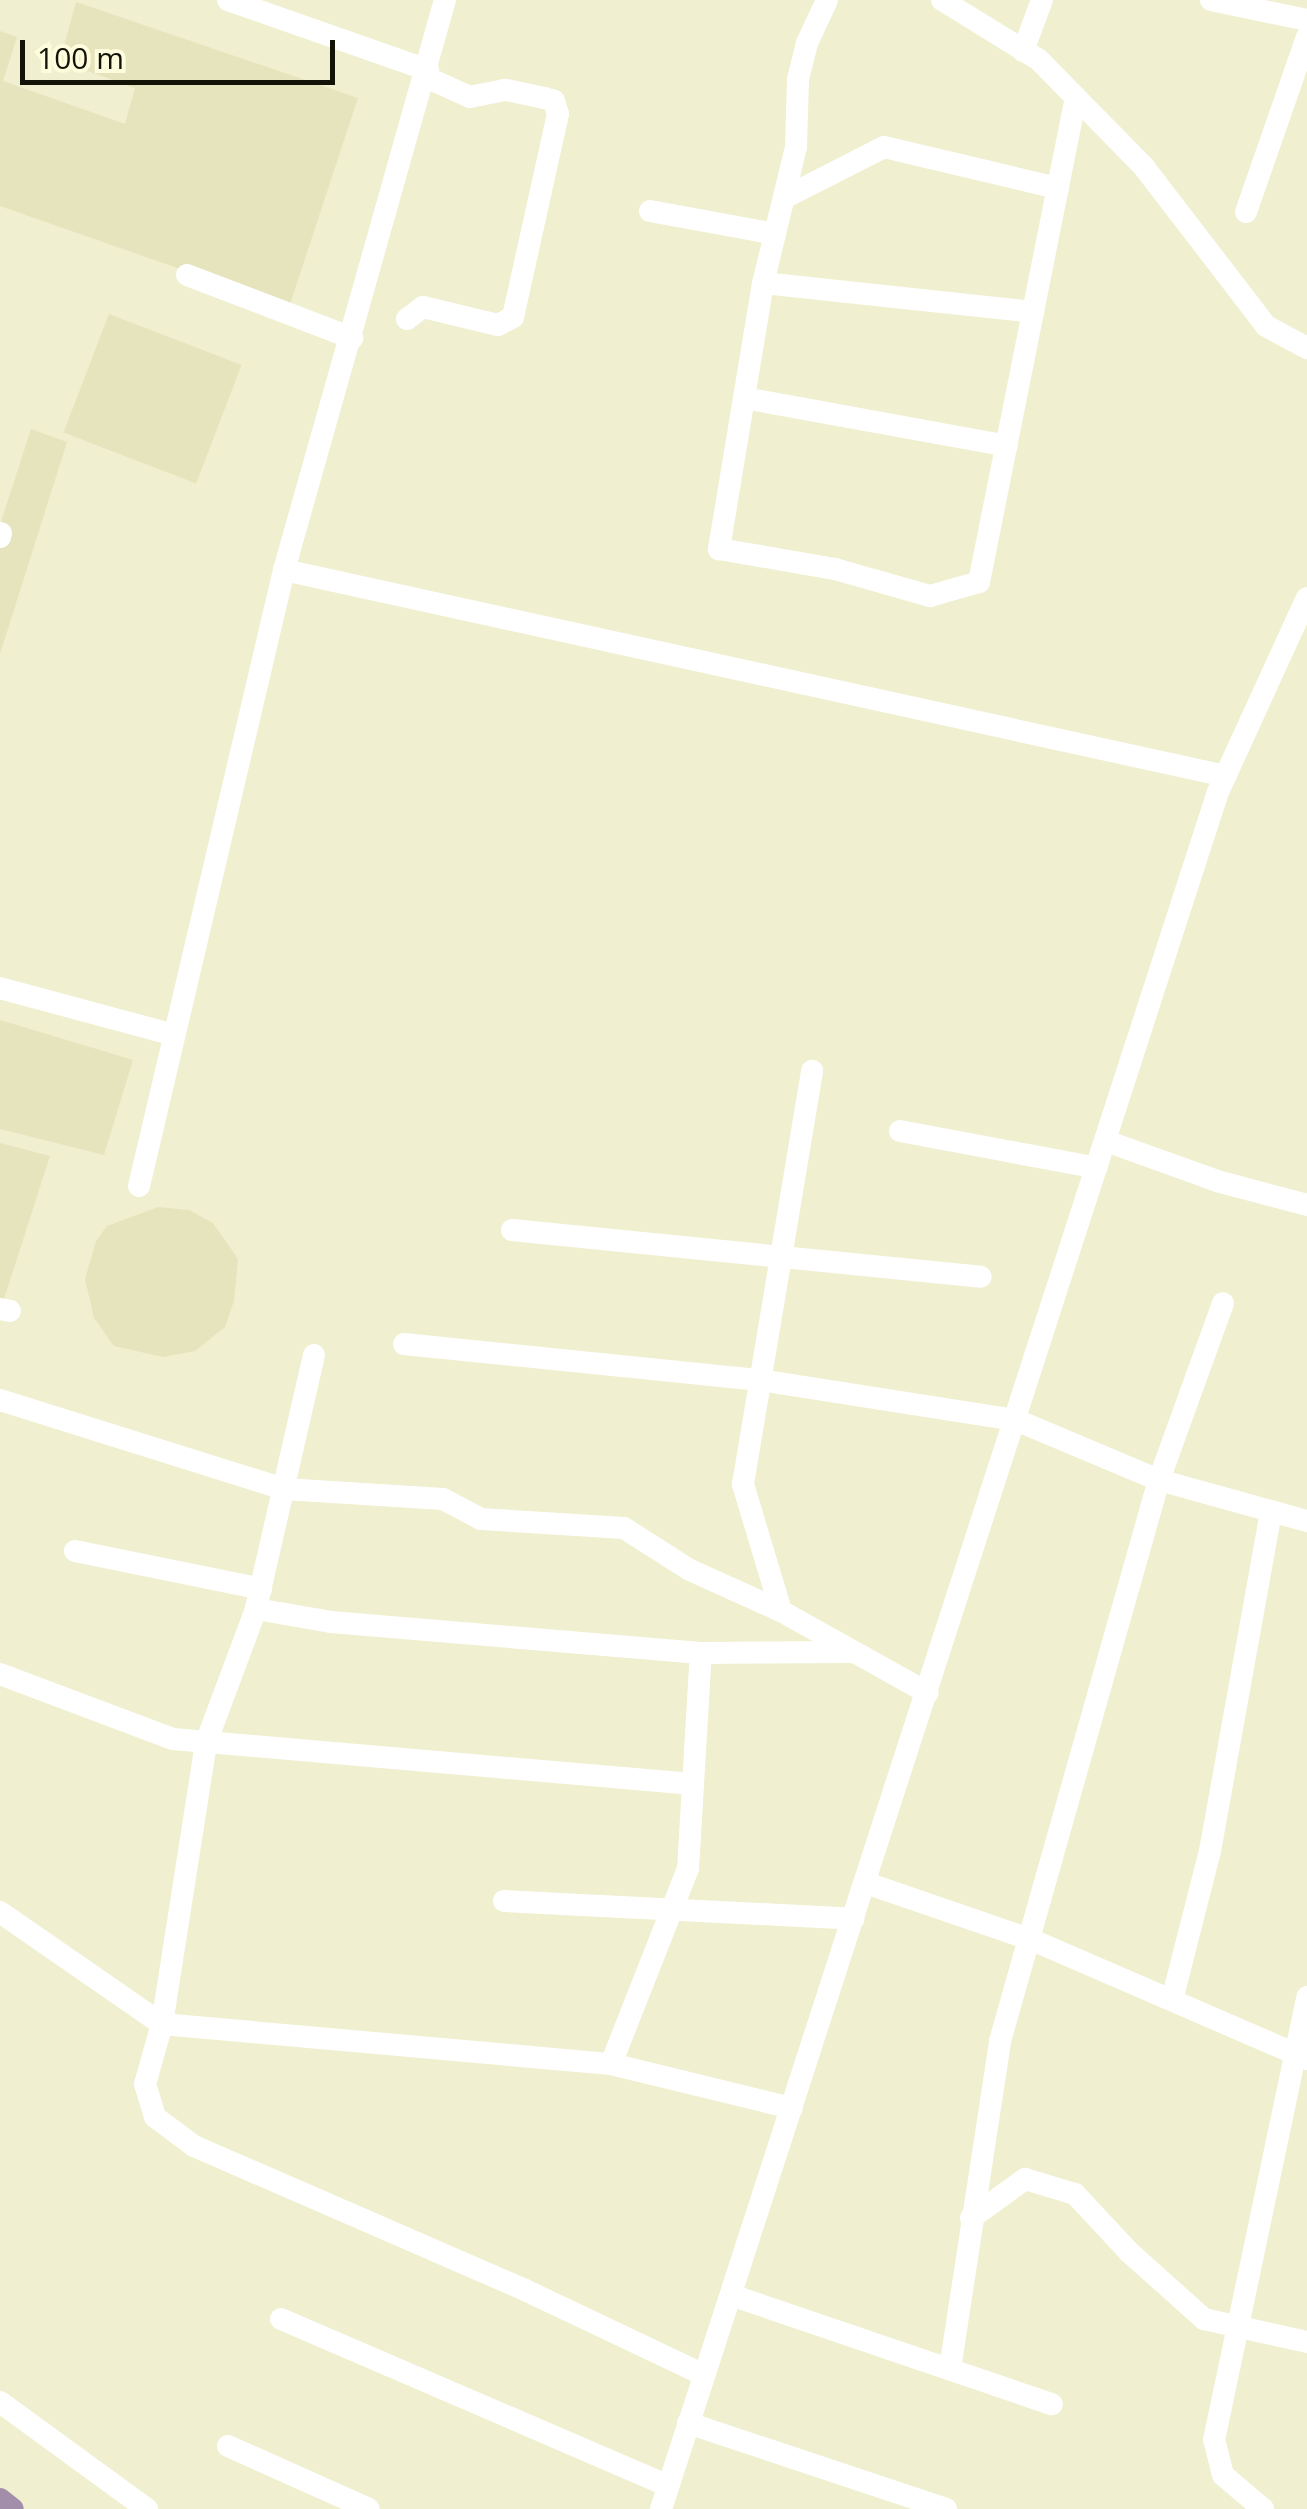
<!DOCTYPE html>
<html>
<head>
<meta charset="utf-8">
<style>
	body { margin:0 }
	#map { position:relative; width:1307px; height:2509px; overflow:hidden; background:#f0efcf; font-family:"Open Sans",sans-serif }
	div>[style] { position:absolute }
	.built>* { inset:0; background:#e6e4bd; transform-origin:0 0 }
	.canal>* { height:22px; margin:-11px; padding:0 11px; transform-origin:11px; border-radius:11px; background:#a28eaa }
	.minor>* { height:22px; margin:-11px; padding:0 11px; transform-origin:11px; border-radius:11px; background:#fff }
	span { translate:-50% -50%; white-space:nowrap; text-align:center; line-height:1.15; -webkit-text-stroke:8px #fdfcdc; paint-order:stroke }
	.scale { position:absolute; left:20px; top:40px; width:315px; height:45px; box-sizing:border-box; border:5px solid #141308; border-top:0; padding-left:12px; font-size:30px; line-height:35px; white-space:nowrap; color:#141308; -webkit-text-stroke:8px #fdfcdc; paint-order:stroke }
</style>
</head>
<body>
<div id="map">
	<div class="built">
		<i style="clip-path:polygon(76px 2px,358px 98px,289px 307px,0 206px,0 31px,17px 37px,3px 81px,125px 124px,135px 88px,60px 61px)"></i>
		<i style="left:109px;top:314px;width:142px;height:127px;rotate:21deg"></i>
		<i style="clip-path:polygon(31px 429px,67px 442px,0 654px,0 525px)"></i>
		<i style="clip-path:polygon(0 1020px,133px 1060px,104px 1155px,0 1129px)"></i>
		<i style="clip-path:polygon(0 1143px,50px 1156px,4px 1299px,0 1298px)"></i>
		<i style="clip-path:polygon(158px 1207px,189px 1210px,213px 1223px,238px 1259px,234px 1301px,225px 1327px,195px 1351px,163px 1357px,114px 1346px,94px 1318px,85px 1279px,96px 1241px,107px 1226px)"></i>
	</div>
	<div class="canal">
		<i style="left:0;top:2499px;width:16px;rotate:38deg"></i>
	</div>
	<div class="minor">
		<i style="left:228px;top:0;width:212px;rotate:19.3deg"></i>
		<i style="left:827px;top:0;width:47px;rotate:114.9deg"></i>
		<i style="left:807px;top:43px;width:38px;rotate:104deg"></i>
		<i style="left:798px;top:80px;width:67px;rotate:91.7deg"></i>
		<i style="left:796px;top:147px;width:140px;rotate:103.6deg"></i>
		<i style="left:763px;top:283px;width:270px;rotate:99.4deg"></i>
		<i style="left:719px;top:549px;width:118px;rotate:9.8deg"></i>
		<i style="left:835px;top:569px;width:99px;rotate:15.9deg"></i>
		<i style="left:930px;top:596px;width:51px;rotate:-15.9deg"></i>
		<i style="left:979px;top:582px;width:494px;rotate:-78.7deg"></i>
		<i style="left:942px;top:0;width:114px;rotate:31.7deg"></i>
		<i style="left:1039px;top:60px;width:150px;rotate:45.5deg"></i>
		<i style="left:1144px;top:167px;width:200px;rotate:52.5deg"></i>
		<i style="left:1266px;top:326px;width:47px;rotate:28.2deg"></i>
		<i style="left:1211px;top:0;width:98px;rotate:11.8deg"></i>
		<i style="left:1023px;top:51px;width:54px;rotate:-69.6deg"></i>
		<i style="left:784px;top:198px;width:112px;rotate:-27deg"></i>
		<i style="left:884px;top:147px;width:179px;rotate:13.3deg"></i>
		<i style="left:650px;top:211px;width:127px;rotate:10.4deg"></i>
		<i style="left:1246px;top:212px;width:185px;rotate:-70.8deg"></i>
		<i style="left:187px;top:275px;width:177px;rotate:20.9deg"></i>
		<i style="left:763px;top:283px;width:272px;rotate:6.1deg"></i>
		<i style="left:407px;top:319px;width:20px;rotate:-37deg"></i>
		<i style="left:423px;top:307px;width:77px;rotate:13.5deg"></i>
		<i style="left:498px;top:325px;width:17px;rotate:-28deg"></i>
		<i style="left:513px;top:317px;width:208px;rotate:-77.5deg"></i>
		<i style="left:558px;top:114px;width:14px;rotate:-107deg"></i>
		<i style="left:554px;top:101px;width:10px;rotate:-163deg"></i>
		<i style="left:544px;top:98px;width:40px;rotate:-168deg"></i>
		<i style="left:505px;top:90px;width:36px;rotate:169deg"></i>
		<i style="left:470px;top:97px;width:48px;rotate:-155.6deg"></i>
		<i style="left:744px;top:398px;width:267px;rotate:10.3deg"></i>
		<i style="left:0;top:537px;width:4px;rotate:-76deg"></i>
		<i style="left:284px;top:570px;width:964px;rotate:12.34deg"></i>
		<i style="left:0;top:988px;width:180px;rotate:15.1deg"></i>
		<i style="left:900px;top:1131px;width:200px;rotate:10.6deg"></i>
		<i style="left:1106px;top:1141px;width:118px;rotate:19.8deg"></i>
		<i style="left:1217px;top:1181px;width:93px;rotate:14.9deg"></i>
		<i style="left:139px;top:1186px;width:633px;rotate:-76.75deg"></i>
		<i style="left:284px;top:570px;width:592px;rotate:-74.23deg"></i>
		<i style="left:512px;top:1230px;width:471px;rotate:5.7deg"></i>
		<i style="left:0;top:1309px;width:10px;rotate:11deg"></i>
		<i style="left:404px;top:1344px;width:358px;rotate:5.8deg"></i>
		<i style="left:760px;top:1380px;width:259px;rotate:8.9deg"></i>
		<i style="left:1016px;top:1420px;width:155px;rotate:22.8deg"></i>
		<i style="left:1159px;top:1480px;width:154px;rotate:15.5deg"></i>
		<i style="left:314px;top:1355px;width:261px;rotate:102.9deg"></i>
		<i style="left:256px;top:1609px;width:143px;rotate:110.5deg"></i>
		<i style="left:206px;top:1743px;width:284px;rotate:98.9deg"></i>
		<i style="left:162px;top:2024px;width:62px;rotate:105.8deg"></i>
		<i style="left:145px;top:2084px;width:34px;rotate:73deg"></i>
		<i style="left:155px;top:2117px;width:49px;rotate:36.6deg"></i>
		<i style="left:194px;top:2146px;width:361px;rotate:23.5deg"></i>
		<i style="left:525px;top:2290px;width:198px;rotate:25.4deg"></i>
		<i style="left:0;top:1400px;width:298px;rotate:17.4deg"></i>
		<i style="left:284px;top:1489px;width:159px;rotate:3.6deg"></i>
		<i style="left:443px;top:1499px;width:43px;rotate:27.8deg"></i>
		<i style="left:481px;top:1519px;width:143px;rotate:3.6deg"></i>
		<i style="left:624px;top:1528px;width:78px;rotate:32.5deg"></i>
		<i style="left:690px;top:1570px;width:100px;rotate:24.3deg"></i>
		<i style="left:781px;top:1611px;width:168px;rotate:29.2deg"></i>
		<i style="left:75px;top:1551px;width:190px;rotate:11.5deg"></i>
		<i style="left:256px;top:1609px;width:76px;rotate:9.8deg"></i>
		<i style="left:331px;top:1622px;width:371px;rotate:4.8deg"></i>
		<i style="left:701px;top:1653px;width:149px;rotate:-0.4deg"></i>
		<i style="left:781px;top:1611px;width:133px;rotate:-106.7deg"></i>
		<i style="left:743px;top:1484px;width:419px;rotate:-80.5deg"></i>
		<i style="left:0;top:1674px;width:185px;rotate:20.6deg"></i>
		<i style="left:173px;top:1739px;width:522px;rotate:4.95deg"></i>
		<i style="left:866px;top:1883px;width:173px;rotate:18.9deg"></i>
		<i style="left:1030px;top:1939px;width:302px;rotate:23.4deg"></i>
		<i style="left:504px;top:1901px;width:350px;rotate:2.9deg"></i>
		<i style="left:0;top:1912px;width:197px;rotate:34.7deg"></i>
		<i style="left:162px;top:2024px;width:451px;rotate:5.1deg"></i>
		<i style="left:611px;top:2064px;width:186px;rotate:13.7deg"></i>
		<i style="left:1172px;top:2000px;width:154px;rotate:-75.7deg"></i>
		<i style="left:1210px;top:1851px;width:345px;rotate:-79.8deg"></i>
		<i style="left:611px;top:2064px;width:210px;rotate:-68.5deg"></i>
		<i style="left:688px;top:1869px;width:216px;rotate:-86.6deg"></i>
		<i style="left:971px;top:2218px;width:67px;rotate:-35.8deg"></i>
		<i style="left:1025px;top:2179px;width:52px;rotate:16.7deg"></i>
		<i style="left:1075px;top:2194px;width:79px;rotate:47deg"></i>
		<i style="left:1129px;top:2252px;width:101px;rotate:41.8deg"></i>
		<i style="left:1204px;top:2319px;width:106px;rotate:12.6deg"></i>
		<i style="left:731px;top:2295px;width:339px;rotate:18.8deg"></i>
		<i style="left:281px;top:2319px;width:421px;rotate:23.3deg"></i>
		<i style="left:950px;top:2369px;width:332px;rotate:-81.3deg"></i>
		<i style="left:1000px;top:2041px;width:583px;rotate:-74.18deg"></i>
		<i style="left:1159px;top:1480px;width:188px;rotate:-70.1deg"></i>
		<i style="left:0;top:2402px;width:182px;rotate:36.1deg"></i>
		<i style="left:688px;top:2423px;width:272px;rotate:18.4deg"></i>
		<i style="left:228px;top:2446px;width:154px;rotate:24.1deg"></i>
		<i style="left:661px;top:2509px;width:1805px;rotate:-72.03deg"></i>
		<i style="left:1218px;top:792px;width:213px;rotate:-65.4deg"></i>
		<i style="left:1263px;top:2509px;width:52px;rotate:-139.6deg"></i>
		<i style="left:1223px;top:2475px;width:36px;rotate:-104deg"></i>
		<i style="left:1214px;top:2440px;width:453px;rotate:-78.1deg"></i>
	</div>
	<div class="scale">100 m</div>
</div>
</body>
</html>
